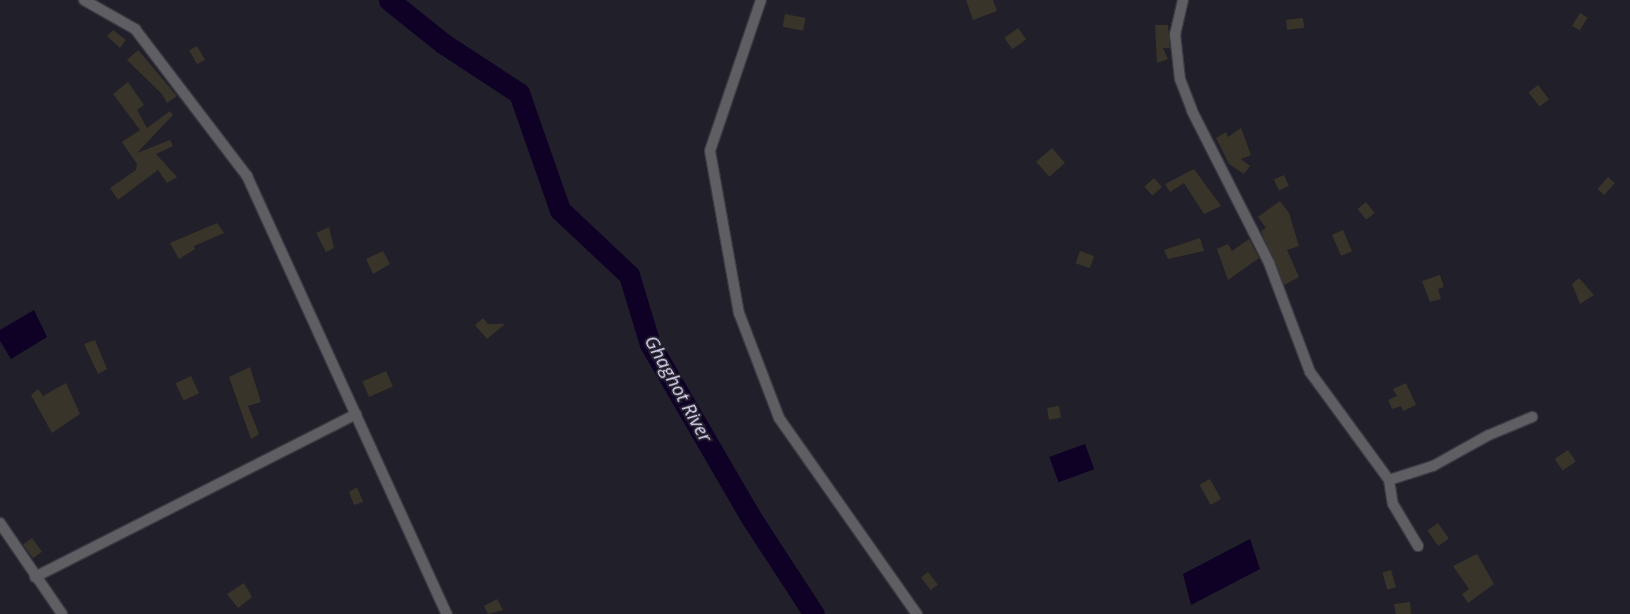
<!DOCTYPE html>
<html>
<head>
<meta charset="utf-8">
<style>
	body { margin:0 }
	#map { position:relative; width:1630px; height:614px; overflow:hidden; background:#211f29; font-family:"Open Sans",sans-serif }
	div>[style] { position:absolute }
	.water>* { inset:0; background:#0f0026; transform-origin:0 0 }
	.river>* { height:21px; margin:-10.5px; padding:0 10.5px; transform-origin:10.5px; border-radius:10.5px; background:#0f0026 }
	.building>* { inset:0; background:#393429; transform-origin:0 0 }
	.roads { filter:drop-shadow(1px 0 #3b3943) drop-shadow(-1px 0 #3b3943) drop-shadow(0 1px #3b3943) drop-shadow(0 -1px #3b3943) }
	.minor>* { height:10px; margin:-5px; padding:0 5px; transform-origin:5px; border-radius:5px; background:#5f5e63 }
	span { translate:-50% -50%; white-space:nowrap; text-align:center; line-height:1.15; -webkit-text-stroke:4px #211f29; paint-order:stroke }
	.water-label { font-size:19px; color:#e4ddfd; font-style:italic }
</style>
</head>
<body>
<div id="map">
	<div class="water">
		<i style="clip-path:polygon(34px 310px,47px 337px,11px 359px,0 341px,0 330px)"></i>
		<i style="left:1085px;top:444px;width:27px;height:38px;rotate:70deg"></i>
		<i style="clip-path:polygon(1250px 539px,1260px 569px,1191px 605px,1183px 574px)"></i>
	</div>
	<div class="river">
		<i style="left:389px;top:0;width:70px;rotate:38.7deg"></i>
		<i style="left:444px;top:44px;width:90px;rotate:33.2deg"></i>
		<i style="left:519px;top:93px;width:124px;rotate:70.7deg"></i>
		<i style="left:560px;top:210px;width:95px;rotate:43.3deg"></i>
		<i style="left:629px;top:275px;width:72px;rotate:73.1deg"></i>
		<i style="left:650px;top:344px;width:199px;rotate:59.8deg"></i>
		<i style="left:750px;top:516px;width:117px;rotate:56.9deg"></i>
	</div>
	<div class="building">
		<i style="clip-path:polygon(966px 0,993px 0,997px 11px,973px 20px)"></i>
		<i style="left:1580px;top:13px;width:9px;height:15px;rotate:32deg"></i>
		<i style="left:785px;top:14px;width:21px;height:13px;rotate:11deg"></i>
		<i style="left:1303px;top:18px;width:10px;height:17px;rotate:84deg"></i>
		<i style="clip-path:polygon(1155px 25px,1168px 25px,1170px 48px,1163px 48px,1168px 59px,1157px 63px)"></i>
		<i style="left:1018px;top:28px;width:14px;height:17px;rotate:54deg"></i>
		<i style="clip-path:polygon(113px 30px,126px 40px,120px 48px,107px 36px)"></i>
		<i style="left:197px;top:46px;width:16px;height:9px;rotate:60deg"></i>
		<i style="clip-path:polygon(138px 50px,177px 96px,167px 103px,162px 94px,127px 60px)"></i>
		<i style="clip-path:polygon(128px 82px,144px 105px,137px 110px,147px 128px,170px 111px,173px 115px,137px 153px,170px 140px,173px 146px,156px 154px,177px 177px,167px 183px,158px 170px,118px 200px,110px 188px,136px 170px,137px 164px,122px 142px,140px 130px,113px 94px)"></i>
		<i style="left:1538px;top:85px;width:18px;height:12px;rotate:52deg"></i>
		<i style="clip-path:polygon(1241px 128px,1251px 155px,1241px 159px,1250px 166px,1244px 174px,1229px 164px,1216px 138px,1226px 132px,1228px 137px)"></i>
		<i style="left:1052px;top:148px;width:20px;height:21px;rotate:49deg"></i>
		<i style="clip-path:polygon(1194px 169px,1221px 206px,1204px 214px,1184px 183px,1170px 192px,1165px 184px)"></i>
		<i style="left:1284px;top:175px;width:12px;height:11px;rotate:66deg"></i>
		<i style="left:1608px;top:177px;width:9px;height:16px;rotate:41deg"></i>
		<i style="left:1154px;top:178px;width:12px;height:13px;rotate:48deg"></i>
		<i style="clip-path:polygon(1280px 201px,1289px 213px,1299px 246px,1287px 250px,1299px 277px,1284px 285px,1261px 231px,1266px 228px,1258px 217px)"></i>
		<i style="left:1366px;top:202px;width:14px;height:11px;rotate:51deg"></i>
		<i style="clip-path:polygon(217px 223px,224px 233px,194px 246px,195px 249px,179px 259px,170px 243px)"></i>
		<i style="clip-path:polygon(329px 227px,334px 248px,326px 252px,316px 233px)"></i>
		<i style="left:1343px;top:230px;width:23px;height:12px;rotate:67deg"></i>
		<i style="clip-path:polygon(1200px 238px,1204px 251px,1168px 259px,1164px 250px)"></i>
		<i style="clip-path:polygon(1249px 239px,1259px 258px,1228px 280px,1217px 249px,1228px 244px,1232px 251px)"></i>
		<i style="clip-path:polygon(383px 251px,390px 264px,373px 274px,366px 259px)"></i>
		<i style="left:1080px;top:251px;width:15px;height:13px;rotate:20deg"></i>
		<i style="clip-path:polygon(1440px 275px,1444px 287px,1438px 289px,1441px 299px,1430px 302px,1422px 281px)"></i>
		<i style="clip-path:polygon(1579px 278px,1594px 295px,1580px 304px,1572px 284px)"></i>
		<i style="clip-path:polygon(483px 318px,488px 324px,505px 324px,487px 339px,475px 325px)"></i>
		<i style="clip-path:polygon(95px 340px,107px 369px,98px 374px,84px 344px)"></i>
		<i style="clip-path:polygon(250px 367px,261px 402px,248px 406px,259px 434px,251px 439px,229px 377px)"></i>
		<i style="left:386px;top:371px;width:17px;height:26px;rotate:66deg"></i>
		<i style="left:191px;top:376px;width:19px;height:17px;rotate:65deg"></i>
		<i style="clip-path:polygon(66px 383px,80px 414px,52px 433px,31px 395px,38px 389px,43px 396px)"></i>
		<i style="clip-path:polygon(1406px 383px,1416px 405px,1403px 411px,1401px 406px,1392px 409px,1388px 400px,1397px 396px,1393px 389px)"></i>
		<i style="left:1059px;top:406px;width:12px;height:12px;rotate:81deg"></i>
		<i style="left:1568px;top:450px;width:14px;height:16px;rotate:56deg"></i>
		<i style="left:1210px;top:479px;width:23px;height:12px;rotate:61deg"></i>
		<i style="clip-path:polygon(357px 487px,363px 502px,354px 505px,349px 492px)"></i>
		<i style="left:1438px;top:523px;width:19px;height:13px;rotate:55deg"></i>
		<i style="left:32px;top:538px;width:17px;height:11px;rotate:54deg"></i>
		<i style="clip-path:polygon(1477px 554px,1494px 584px,1468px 603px,1462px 594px,1469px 589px,1453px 566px)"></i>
		<i style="left:1391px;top:570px;width:18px;height:9px;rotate:74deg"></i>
		<i style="left:928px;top:572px;width:16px;height:9px;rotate:52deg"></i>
		<i style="clip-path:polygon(244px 583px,252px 597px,238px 608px,227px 594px)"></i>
		<i style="clip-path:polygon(497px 599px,503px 610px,488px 614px,484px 606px)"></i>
		<i style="clip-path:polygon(1410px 602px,1411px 614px,1396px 614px,1394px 604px)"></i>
	</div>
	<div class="roads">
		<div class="minor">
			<i style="left:84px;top:0;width:59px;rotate:29.6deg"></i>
			<i style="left:135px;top:29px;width:185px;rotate:52.7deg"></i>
			<i style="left:247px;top:176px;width:482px;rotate:65.5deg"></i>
			<i style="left:761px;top:0;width:159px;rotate:108.7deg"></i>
			<i style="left:710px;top:151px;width:165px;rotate:79.9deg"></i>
			<i style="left:739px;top:313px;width:112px;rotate:69.1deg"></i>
			<i style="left:779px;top:418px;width:240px;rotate:54.9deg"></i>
			<i style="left:1183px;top:0;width:35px;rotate:103deg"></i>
			<i style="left:1175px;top:34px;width:45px;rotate:83.7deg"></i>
			<i style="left:1180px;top:79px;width:34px;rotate:69deg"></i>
			<i style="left:1192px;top:111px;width:170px;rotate:63.1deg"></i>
			<i style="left:1269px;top:263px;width:116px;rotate:69.4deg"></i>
			<i style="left:1310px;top:372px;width:134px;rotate:53.8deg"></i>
			<i style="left:1389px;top:480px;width:24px;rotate:81deg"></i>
			<i style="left:1393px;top:504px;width:49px;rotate:59.2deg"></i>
			<i style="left:1389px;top:480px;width:46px;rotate:-17.7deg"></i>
			<i style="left:1433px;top:466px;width:64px;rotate:-29deg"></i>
			<i style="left:1489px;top:435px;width:47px;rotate:-22.7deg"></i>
			<i style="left:0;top:523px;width:110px;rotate:55.7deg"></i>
			<i style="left:35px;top:577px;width:360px;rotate:-26.9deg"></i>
		</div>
	</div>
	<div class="water-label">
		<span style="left:678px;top:389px;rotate:61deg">Ghaghot River</span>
	</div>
</div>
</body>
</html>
